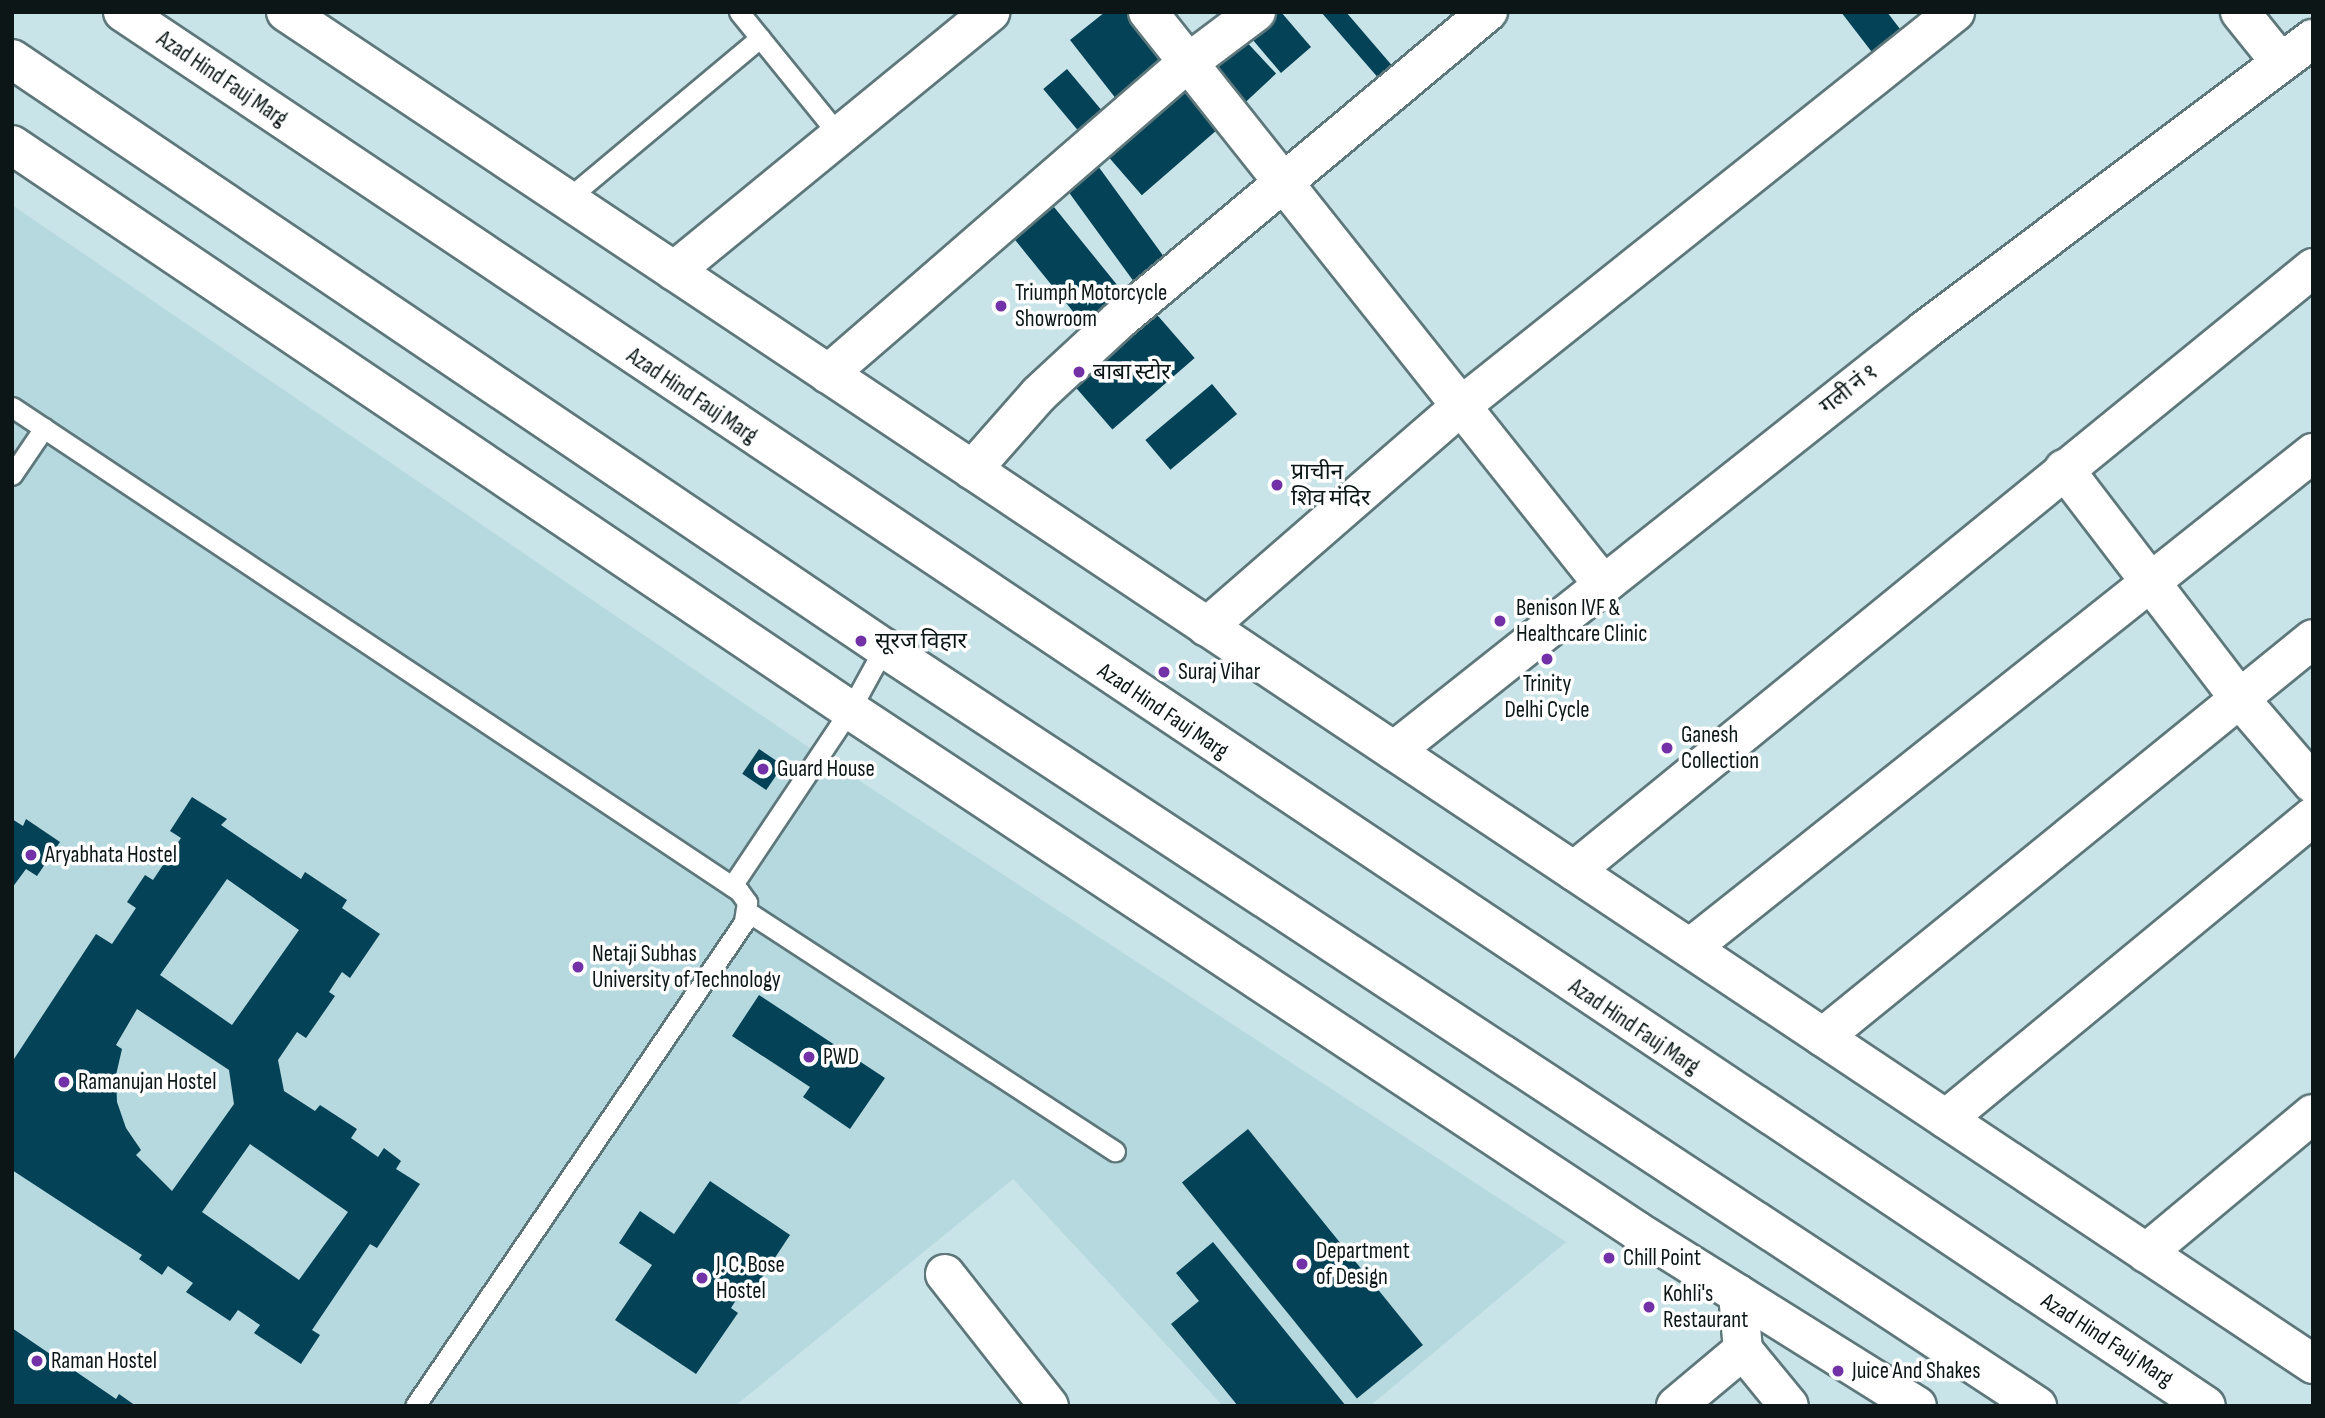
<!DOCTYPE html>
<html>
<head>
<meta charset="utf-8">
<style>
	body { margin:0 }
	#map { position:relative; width:2325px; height:1418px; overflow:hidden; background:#c9e4e8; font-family:"Sofia Sans Condensed","Noto Sans Devanagari",sans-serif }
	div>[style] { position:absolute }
	.built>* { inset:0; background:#b6d9df }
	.building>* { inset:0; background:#034257; transform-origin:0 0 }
	.roads { filter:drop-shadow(2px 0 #5e777b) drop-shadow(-2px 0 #5e777b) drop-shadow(0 2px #5e777b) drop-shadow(0 -2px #5e777b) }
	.lane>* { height:19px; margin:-9.5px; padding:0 9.5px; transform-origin:9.5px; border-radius:9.5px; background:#fff }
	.street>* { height:38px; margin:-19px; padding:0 19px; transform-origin:19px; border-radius:19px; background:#fff }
	.secondary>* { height:38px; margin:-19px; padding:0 19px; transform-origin:19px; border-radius:19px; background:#fff }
	.dots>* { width:19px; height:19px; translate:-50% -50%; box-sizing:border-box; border:4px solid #fff; border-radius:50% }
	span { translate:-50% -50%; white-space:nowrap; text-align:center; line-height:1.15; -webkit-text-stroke:7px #fff; paint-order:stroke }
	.street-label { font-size:23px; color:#0c1617 }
	.poi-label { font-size:23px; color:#0c1617 }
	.left { translate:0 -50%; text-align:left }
	.frame { position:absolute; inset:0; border:14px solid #0c1617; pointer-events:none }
</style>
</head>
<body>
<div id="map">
	<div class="built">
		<i style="clip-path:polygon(12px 205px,820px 755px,1566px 1242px,1370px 1406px,1223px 1406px,1013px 1179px,735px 1406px,12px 1406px)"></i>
	</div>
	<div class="building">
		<i style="clip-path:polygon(1105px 12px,1140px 12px,1173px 54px,1117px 100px,1070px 40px)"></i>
		<i style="clip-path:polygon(1271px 12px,1281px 12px,1311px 47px,1281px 73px,1247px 33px)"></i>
		<i style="clip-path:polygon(1321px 12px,1346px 12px,1401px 76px,1387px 88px)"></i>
		<i style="clip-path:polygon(1841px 12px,1887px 12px,1907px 38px,1878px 60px)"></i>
		<i style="left:1242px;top:37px;width:50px;height:42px;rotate:47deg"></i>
		<i style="left:1067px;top:69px;width:75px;height:31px;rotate:50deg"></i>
		<i style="left:1189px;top:88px;width:50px;height:106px;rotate:49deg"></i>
		<i style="left:1098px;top:166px;width:126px;height:39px;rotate:54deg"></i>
		<i style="left:1054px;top:207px;width:119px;height:51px;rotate:51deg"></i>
		<i style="left:1152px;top:309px;width:65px;height:109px;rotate:49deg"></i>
		<i style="left:1212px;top:384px;width:39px;height:87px;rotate:50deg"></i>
		<i style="left:759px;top:749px;width:29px;height:30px;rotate:34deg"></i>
		<i style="clip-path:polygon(evenodd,192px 797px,227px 819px,221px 825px,301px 879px,305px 872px,347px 900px,342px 908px,380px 934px,350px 978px,342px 972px,329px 992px,335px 996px,306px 1038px,297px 1032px,278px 1060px,284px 1091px,315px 1111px,320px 1105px,357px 1129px,351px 1138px,378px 1157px,384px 1148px,401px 1161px,396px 1169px,420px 1184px,377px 1248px,370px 1244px,312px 1330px,320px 1335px,301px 1364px,254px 1333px,260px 1325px,238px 1310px,230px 1321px,186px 1292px,193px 1283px,168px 1266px,162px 1275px,139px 1259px,142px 1255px,12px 1170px,12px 1062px,96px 934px,112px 944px,136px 908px,127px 902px,145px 875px,153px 880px,181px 838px,170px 831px,192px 797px,227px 879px,299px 930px,232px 1025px,160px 975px,227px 879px,192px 797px,137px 1009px,229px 1070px,234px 1104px,172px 1191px,136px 1155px,141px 1150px,126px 1128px,117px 1102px,116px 1075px,122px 1049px,116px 1045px,137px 1009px,192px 797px,250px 1144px,348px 1212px,299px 1280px,202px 1212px,250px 1144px)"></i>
		<i style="clip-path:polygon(12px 819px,23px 826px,26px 819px,60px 842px,37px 876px,26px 869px,12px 888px)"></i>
		<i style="clip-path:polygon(759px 995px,885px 1078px,850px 1129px,803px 1097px,810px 1087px,732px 1036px)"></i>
		<i style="left:1248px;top:1129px;width:278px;height:85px;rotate:51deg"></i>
		<i style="clip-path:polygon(710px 1181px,790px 1235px,749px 1297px,741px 1292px,731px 1308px,738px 1313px,696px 1374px,615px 1320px,652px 1265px,619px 1243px,640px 1211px,674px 1234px)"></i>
		<i style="clip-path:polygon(1213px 1242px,1346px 1406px,1238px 1406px,1171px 1324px,1199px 1301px,1176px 1273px)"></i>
		<i style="clip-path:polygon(12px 1328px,116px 1399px,119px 1394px,136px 1406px,12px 1406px)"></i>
	</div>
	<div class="roads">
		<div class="lane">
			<i style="left:739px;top:12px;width:159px;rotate:50.9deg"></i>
			<i style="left:566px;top:200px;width:253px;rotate:-39.9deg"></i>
			<i style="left:12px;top:407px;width:873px;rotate:33.65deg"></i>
			<i style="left:739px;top:891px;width:14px;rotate:54deg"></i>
			<i style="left:747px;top:902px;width:20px;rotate:99deg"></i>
			<i style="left:744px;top:922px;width:585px;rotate:124.21deg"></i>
			<i style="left:12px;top:475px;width:57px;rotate:-55.8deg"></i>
			<i style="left:732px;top:886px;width:212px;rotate:-56.2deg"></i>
			<i style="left:850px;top:710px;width:71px;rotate:-61.3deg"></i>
			<i style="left:748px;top:912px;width:438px;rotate:33.1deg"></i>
		</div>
		<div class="street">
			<i style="left:1148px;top:12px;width:503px;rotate:51.54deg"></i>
			<i style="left:1461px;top:406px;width:337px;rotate:139deg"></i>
			<i style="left:2240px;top:12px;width:65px;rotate:51.2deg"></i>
			<i style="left:12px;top:145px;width:1011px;rotate:33.99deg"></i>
			<i style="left:850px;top:710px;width:944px;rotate:33.5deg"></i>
			<i style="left:1637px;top:1231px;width:330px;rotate:32deg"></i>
			<i style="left:674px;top:271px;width:409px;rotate:-39.3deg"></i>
			<i style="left:828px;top:374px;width:471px;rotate:-40.9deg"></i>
			<i style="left:1184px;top:66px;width:90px;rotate:-36.9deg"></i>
			<i style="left:2064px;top:469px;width:288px;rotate:52.6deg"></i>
			<i style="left:2239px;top:698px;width:113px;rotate:49.3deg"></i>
			<i style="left:972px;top:470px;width:101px;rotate:-48.6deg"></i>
			<i style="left:1039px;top:394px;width:109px;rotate:-42.8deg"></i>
			<i style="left:1119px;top:320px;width:481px;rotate:-39.9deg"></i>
			<i style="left:1602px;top:583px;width:226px;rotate:-128.5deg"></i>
			<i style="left:1461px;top:406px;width:632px;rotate:-38.57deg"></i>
			<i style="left:1394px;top:751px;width:678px;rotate:-38.41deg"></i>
			<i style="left:1925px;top:330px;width:485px;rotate:-36.9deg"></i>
			<i style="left:1574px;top:871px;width:954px;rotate:-39.21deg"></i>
			<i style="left:1690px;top:948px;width:796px;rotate:-38.47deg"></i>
			<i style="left:1823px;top:1037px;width:631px;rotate:-39.09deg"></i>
			<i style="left:1946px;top:1119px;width:475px;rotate:-39.5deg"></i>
			<i style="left:2146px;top:1253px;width:217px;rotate:-39.8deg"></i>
			<i style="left:945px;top:1274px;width:168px;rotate:51.8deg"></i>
			<i style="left:1738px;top:1294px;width:56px;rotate:84.9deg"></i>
			<i style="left:1743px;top:1350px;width:72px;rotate:50.6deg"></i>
			<i style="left:1676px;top:1406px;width:87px;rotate:-39.9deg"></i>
		</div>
		<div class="secondary">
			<i style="left:123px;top:12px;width:2506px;rotate:33.79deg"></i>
			<i style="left:286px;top:12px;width:2437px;rotate:33.7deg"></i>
			<i style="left:12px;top:59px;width:1052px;rotate:34.04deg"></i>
			<i style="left:884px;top:648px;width:1380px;rotate:33.32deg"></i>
		</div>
	</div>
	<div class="dots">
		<i style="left:1001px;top:306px;background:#7231a6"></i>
		<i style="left:1079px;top:372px;background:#7231a6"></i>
		<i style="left:1277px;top:485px;background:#7231a6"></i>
		<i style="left:1500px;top:621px;background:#7231a6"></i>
		<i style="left:861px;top:641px;background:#7231a6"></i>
		<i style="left:1547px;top:659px;background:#7231a6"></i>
		<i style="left:1164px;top:672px;background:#7231a6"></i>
		<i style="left:1667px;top:748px;background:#7231a6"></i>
		<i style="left:763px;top:769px;background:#7231a6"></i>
		<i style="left:31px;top:855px;background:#7231a6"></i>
		<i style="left:578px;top:967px;background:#7231a6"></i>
		<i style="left:809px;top:1057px;background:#7231a6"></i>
		<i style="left:64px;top:1082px;background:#7231a6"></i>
		<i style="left:1609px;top:1258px;background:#7231a6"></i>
		<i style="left:1302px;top:1264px;background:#7231a6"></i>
		<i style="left:702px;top:1278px;background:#7231a6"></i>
		<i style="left:1649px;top:1307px;background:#7231a6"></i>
		<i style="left:37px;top:1361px;background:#7231a6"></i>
		<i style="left:1838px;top:1371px;background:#7231a6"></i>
	</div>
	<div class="street-label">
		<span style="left:222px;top:79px;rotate:34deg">Azad Hind Fauj Marg</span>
		<span style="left:1849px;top:389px;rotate:-38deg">गली नं १</span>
		<span style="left:692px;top:396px;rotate:34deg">Azad Hind Fauj Marg</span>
		<span style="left:1163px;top:711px;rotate:34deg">Azad Hind Fauj Marg</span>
		<span style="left:1634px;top:1027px;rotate:34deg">Azad Hind Fauj Marg</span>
		<span style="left:2107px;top:1340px;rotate:33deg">Azad Hind Fauj Marg</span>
	</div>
	<div class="poi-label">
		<span class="left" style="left:1015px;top:306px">Triumph Motorcycle<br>Showroom</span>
		<span class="left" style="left:1093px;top:372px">बाबा स्टोर</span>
		<span class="left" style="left:1291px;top:485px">प्राचीन<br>शिव मंदिर</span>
		<span class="left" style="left:1516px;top:621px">Benison IVF &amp;<br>Healthcare Clinic</span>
		<span class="left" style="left:875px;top:641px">सूरज विहार</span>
		<span class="left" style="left:1178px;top:672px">Suraj Vihar</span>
		<span style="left:1547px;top:697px">Trinity<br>Delhi Cycle</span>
		<span class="left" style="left:1681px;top:748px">Ganesh<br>Collection</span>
		<span class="left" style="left:777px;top:769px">Guard House</span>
		<span class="left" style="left:45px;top:855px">Aryabhata Hostel</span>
		<span class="left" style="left:592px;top:967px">Netaji Subhas<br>University of Technology</span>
		<span class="left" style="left:823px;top:1057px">PWD</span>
		<span class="left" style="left:78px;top:1082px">Ramanujan Hostel</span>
		<span class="left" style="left:1316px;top:1264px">Department<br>of Design</span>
		<span class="left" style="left:1623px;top:1258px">Chill Point</span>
		<span class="left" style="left:716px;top:1278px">J. C. Bose<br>Hostel</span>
		<span class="left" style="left:1663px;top:1307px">Kohli's<br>Restaurant</span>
		<span class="left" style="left:51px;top:1361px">Raman Hostel</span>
		<span class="left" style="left:1852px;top:1371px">Juice And Shakes</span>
	</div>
	<div class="frame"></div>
</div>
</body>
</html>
